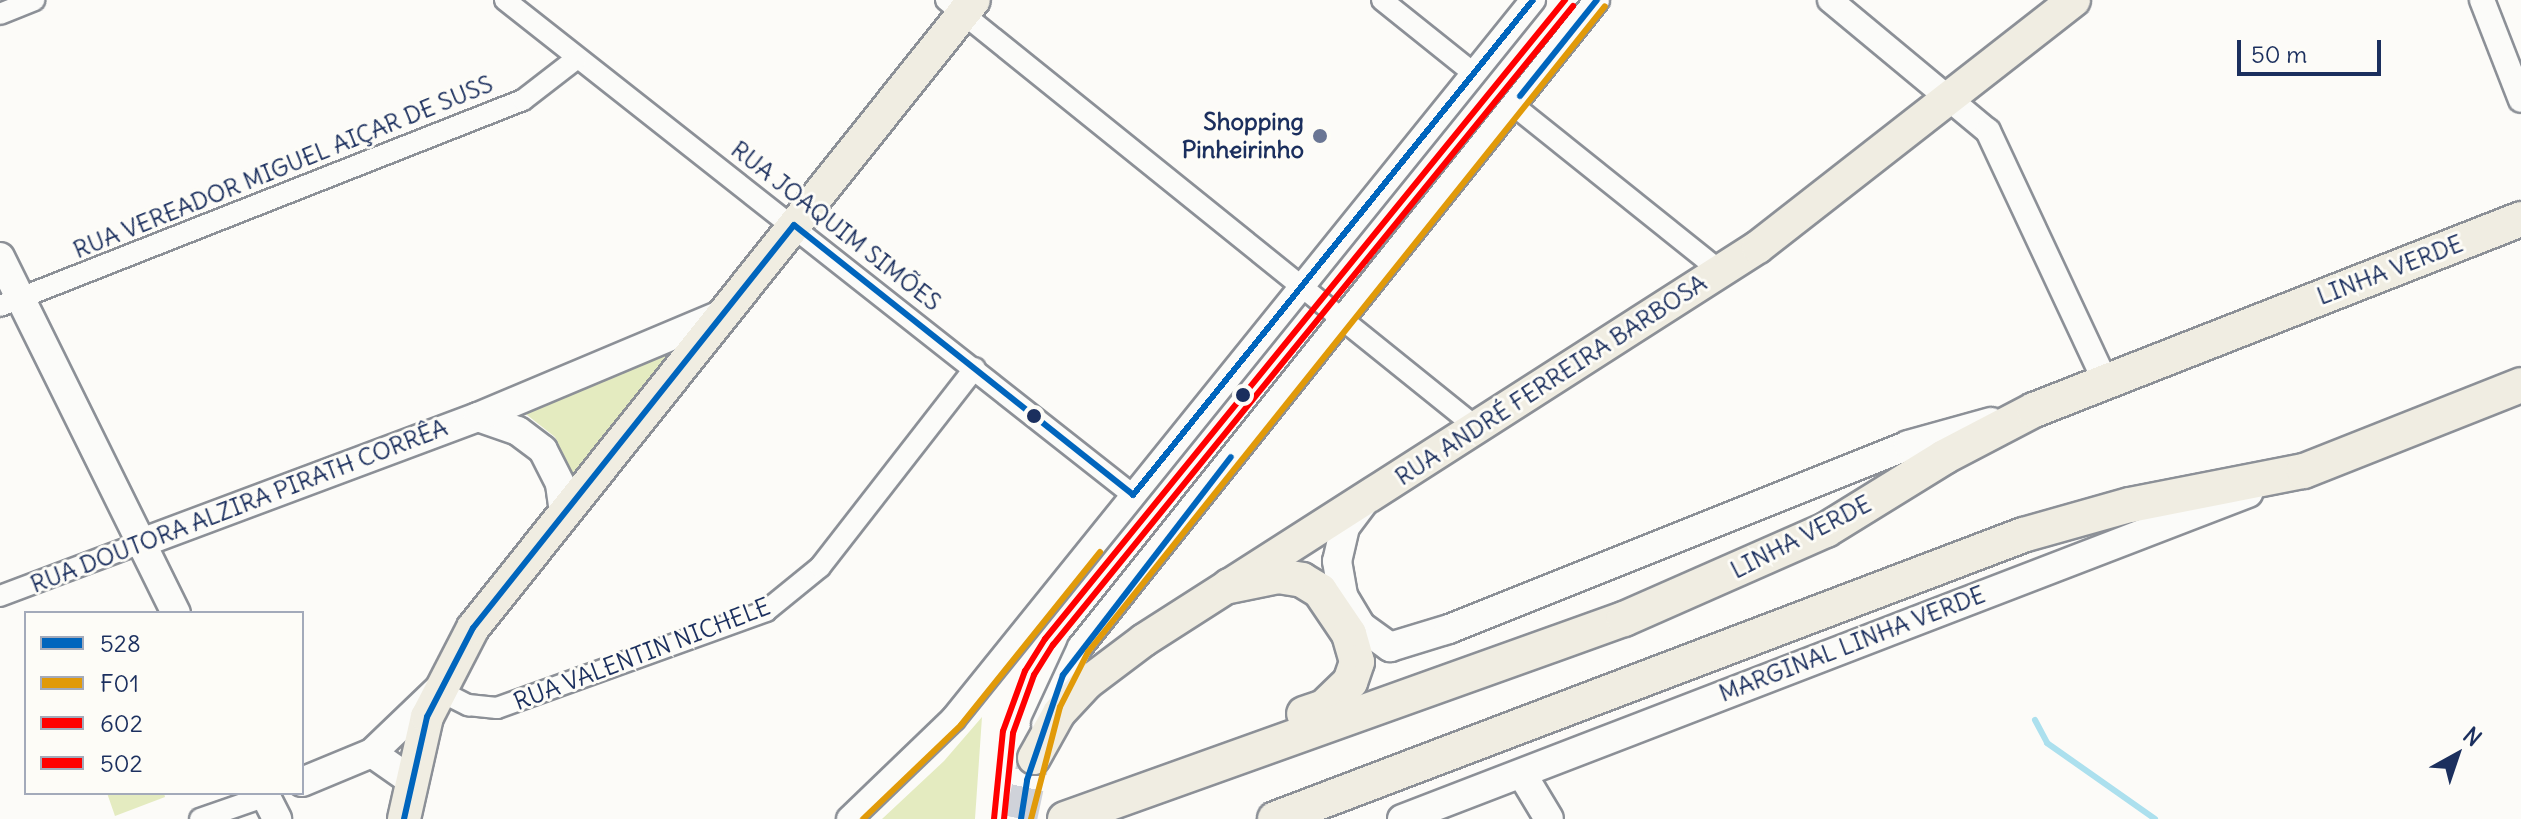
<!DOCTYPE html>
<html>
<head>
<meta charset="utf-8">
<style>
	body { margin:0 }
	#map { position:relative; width:2521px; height:819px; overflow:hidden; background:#fcfbf8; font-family:Delius,sans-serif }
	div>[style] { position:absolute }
	.green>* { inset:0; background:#e4ebc0 }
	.stream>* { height:6px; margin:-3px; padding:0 3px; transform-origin:3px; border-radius:3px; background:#ace0ee }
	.primary-tunnel>* { height:32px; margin-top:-16px; transform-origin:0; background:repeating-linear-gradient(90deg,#cfd2d9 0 32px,transparent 0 48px) }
	.roads { filter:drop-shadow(2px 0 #8c9097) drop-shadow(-2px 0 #8c9097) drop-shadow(0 2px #8c9097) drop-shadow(0 -2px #8c9097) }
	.minor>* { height:20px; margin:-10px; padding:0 10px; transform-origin:10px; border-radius:10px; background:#fbfbf9 }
	.tertiary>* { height:24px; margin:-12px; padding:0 12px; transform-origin:12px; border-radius:12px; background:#fbfbf9 }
	.secondary>* { height:28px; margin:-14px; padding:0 14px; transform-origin:14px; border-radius:14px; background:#fbfbf9 }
	.primary>* { height:32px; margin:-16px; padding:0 16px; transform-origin:16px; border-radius:16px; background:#f0ede2 }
	.trunk>* { height:34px; margin:-17px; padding:0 17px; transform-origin:17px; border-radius:17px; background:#f0ede2 }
	.bus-1>* { height:6px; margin:-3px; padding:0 3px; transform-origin:3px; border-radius:3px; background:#0065bd }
	.bus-2>* { height:6px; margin:-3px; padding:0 3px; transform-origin:3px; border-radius:3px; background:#e19a09 }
	.bus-3>* { height:6px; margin:-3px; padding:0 3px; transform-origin:3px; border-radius:3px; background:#f00 }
	.bus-4>* { height:6px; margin:-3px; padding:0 3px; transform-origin:3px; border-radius:3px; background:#f00 }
	.dots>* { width:22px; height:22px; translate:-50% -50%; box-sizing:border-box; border:4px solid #fdfcf7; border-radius:50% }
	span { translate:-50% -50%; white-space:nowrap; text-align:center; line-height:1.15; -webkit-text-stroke:6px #fdfcf7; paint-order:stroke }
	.poi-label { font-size:24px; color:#1b2f5e; font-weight:700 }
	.right { translate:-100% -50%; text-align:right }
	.street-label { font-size:24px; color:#1b2f5e }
	.legend { position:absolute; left:24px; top:611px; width:280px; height:184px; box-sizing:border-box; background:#fdfcf7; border:2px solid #a3aaba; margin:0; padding:10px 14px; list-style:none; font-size:24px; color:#1b2f5e }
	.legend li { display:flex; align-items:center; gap:16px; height:40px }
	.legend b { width:40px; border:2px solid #a3aaba }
	.north { position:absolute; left:2417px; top:715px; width:80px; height:80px; -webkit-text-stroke:6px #fdfcf7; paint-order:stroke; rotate:40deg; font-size:22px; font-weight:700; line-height:32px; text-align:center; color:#1b2f5e }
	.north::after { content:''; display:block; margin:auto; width:28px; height:36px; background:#1b2f5e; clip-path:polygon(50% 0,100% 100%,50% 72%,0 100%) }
	.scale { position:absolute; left:2237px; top:40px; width:144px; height:36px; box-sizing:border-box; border:4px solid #1b2f5e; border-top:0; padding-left:10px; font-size:24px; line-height:28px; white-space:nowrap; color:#1b2f5e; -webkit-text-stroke:6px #fdfcf7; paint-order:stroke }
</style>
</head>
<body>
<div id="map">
	<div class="green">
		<i style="clip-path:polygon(672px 349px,576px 482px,555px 437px,522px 411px)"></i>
		<i style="clip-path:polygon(982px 717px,975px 819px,882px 819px,944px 761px)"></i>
		<i style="clip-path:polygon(107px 793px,164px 793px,165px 797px,115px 816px)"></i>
	</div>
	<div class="stream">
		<i style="left:2035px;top:720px;width:26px;rotate:62deg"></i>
		<i style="left:2047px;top:743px;width:132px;rotate:35.1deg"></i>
	</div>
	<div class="primary-tunnel">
		<i style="left:1021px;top:819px;width:62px;rotate:-78deg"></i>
	</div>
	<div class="roads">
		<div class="minor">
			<i style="left:505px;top:0;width:800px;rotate:38.25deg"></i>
			<i style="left:946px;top:0;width:681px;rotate:38.86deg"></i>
			<i style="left:1382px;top:0;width:117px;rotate:38.7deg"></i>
			<i style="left:0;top:14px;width:37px;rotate:-22deg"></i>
			<i style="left:1513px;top:105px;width:265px;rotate:38.7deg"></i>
			<i style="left:0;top:306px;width:562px;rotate:-21.5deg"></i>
			<i style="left:523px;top:100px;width:67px;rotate:-37.7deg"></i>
			<i style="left:0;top:596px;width:151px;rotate:-20.6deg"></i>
			<i style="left:438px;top:690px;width:34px;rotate:27deg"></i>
			<i style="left:468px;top:705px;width:29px;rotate:6deg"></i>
			<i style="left:497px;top:708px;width:286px;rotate:-19.8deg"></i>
			<i style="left:766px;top:611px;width:70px;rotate:-39.2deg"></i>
			<i style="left:820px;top:567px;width:252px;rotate:-52.1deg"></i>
			<i style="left:200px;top:819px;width:70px;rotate:-19.2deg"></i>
		</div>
		<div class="tertiary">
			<i style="left:1830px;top:0;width:205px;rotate:39.7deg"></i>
			<i style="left:1988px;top:131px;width:276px;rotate:64.9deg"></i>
			<i style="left:2482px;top:0;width:107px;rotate:68.7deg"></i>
			<i style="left:1044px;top:725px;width:86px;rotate:-65.2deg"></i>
			<i style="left:1080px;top:647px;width:828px;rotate:-51.37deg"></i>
			<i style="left:849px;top:819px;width:144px;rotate:-43.9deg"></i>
			<i style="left:953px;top:719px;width:924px;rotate:-51.11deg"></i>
		</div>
		<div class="secondary">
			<i style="left:0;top:257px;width:397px;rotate:63.7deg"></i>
			<i style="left:478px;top:417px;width:42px;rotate:19.3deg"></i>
			<i style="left:518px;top:431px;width:31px;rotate:37deg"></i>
			<i style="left:543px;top:450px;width:38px;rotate:63deg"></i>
			<i style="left:560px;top:484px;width:29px;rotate:82deg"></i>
			<i style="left:1366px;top:499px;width:35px;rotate:127deg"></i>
			<i style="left:1345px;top:527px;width:35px;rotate:103deg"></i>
			<i style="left:1337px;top:561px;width:36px;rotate:80deg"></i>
			<i style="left:1343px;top:596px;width:35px;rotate:59deg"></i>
			<i style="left:1361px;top:626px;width:36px;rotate:36deg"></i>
			<i style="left:1390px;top:647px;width:62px;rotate:-17deg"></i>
			<i style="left:1449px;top:629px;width:495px;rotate:-21.8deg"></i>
			<i style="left:1908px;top:445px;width:86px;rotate:-15.5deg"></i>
			<i style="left:141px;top:543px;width:360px;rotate:-20.5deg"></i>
			<i style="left:478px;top:417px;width:266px;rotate:-22.8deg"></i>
			<i style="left:372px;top:753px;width:45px;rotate:35.1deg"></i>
			<i style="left:1522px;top:774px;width:52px;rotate:59deg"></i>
			<i style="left:302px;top:782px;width:76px;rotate:-22.5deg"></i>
			<i style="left:372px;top:753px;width:91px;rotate:-43.7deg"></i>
			<i style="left:264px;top:793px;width:29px;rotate:63deg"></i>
			<i style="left:1402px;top:819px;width:907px;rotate:-21.07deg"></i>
		</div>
		<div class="primary">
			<i style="left:1034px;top:758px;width:51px;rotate:-60.9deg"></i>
			<i style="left:1059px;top:713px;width:41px;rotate:-47deg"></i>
			<i style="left:1087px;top:683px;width:71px;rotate:-37deg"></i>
			<i style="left:1144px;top:640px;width:729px;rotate:-32.62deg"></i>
			<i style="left:1758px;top:247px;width:401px;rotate:-38deg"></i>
			<i style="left:404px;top:819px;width:105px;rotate:-77.3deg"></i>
			<i style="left:427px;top:717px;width:100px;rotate:-62.7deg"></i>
			<i style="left:473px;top:628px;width:803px;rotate:-51.42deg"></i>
		</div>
		<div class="trunk">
			<i style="left:1229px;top:586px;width:50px;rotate:-11.5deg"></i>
			<i style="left:1278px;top:576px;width:24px;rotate:9deg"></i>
			<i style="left:1302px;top:580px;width:21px;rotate:31deg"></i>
			<i style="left:1320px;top:591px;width:52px;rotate:56deg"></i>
			<i style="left:1349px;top:634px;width:29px;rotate:74deg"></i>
			<i style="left:1357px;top:662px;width:21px;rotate:109deg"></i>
			<i style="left:1350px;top:682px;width:36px;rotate:136deg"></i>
			<i style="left:1324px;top:707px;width:21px;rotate:161deg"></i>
			<i style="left:1065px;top:819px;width:594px;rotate:-19.69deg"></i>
			<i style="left:1624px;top:619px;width:221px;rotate:-23.8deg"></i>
			<i style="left:1826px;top:530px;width:139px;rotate:-31.7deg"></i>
			<i style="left:1944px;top:457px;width:102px;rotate:-27.6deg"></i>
			<i style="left:2034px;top:410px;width:523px;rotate:-21.41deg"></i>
			<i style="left:1275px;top:819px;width:800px;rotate:-20.79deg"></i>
			<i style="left:2023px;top:535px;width:111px;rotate:-15.7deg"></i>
			<i style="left:2130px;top:505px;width:177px;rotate:-11.1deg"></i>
			<i style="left:2304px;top:471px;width:233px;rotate:-21.6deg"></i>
		</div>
	</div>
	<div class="bus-1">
		<i style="left:1520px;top:96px;width:123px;rotate:-51.3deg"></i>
		<i style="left:404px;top:819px;width:105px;rotate:-77.3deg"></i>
		<i style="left:427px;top:717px;width:100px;rotate:-62.7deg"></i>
		<i style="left:473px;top:628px;width:515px;rotate:-51.46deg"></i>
		<i style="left:794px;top:225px;width:433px;rotate:38.5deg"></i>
		<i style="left:1133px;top:495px;width:636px;rotate:-51.06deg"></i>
		<i style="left:1021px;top:819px;width:39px;rotate:-81deg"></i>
		<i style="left:1027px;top:780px;width:111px;rotate:-71.1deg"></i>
		<i style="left:1063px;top:675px;width:275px;rotate:-52.4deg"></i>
	</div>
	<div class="bus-2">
		<i style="left:863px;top:819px;width:136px;rotate:-43.8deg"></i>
		<i style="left:961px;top:725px;width:222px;rotate:-51.2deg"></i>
		<i style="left:1031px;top:819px;width:116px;rotate:-75.5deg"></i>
		<i style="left:1060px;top:707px;width:62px;rotate:-63deg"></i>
		<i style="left:1088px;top:652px;width:827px;rotate:-51.33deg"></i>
	</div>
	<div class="bus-3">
		<i style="left:994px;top:819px;width:88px;rotate:-84.2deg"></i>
		<i style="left:1003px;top:731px;width:64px;rotate:-69.9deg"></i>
		<i style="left:1025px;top:671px;width:38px;rotate:-58deg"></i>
		<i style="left:1045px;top:639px;width:824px;rotate:-50.86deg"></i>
	</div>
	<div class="bus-4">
		<i style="left:1004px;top:819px;width:86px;rotate:-84deg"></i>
		<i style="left:1013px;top:733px;width:62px;rotate:-70.1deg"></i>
		<i style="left:1034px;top:675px;width:36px;rotate:-58deg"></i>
		<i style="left:1053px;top:645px;width:824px;rotate:-50.86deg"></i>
	</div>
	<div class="dots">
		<i style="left:1320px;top:136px;background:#6a7694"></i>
		<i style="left:1243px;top:395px;background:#1b2f5e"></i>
		<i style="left:1034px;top:416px;background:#1b2f5e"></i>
	</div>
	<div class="poi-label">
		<span class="right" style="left:1304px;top:136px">Shopping<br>Pinheirinho</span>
	</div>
	<div class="street-label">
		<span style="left:283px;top:167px;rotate:-22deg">RUA VEREADOR MIGUEL AIÇAR DE SUSS</span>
		<span style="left:836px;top:226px;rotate:38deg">RUA JOAQUIM SIMÕES</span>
		<span style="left:2390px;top:270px;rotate:-21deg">LINHA VERDE</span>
		<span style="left:1551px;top:380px;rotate:-33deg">RUA ANDRÉ FERREIRA BARBOSA</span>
		<span style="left:239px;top:506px;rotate:-21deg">RUA DOUTORA ALZIRA PIRATH CORRÊA</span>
		<span style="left:1801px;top:537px;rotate:-27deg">LINHA VERDE</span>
		<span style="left:1852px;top:644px;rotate:-21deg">MARGINAL LINHA VERDE</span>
		<span style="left:642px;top:654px;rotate:-21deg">RUA VALENTIN NICHELE</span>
	</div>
	<ul class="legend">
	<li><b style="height:10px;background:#0065bd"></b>528</li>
	<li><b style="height:10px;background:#e19a09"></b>F01</li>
	<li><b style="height:10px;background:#f00"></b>602</li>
	<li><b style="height:10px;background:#f00"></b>502</li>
	</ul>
	<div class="north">N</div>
	<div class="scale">50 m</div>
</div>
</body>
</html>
